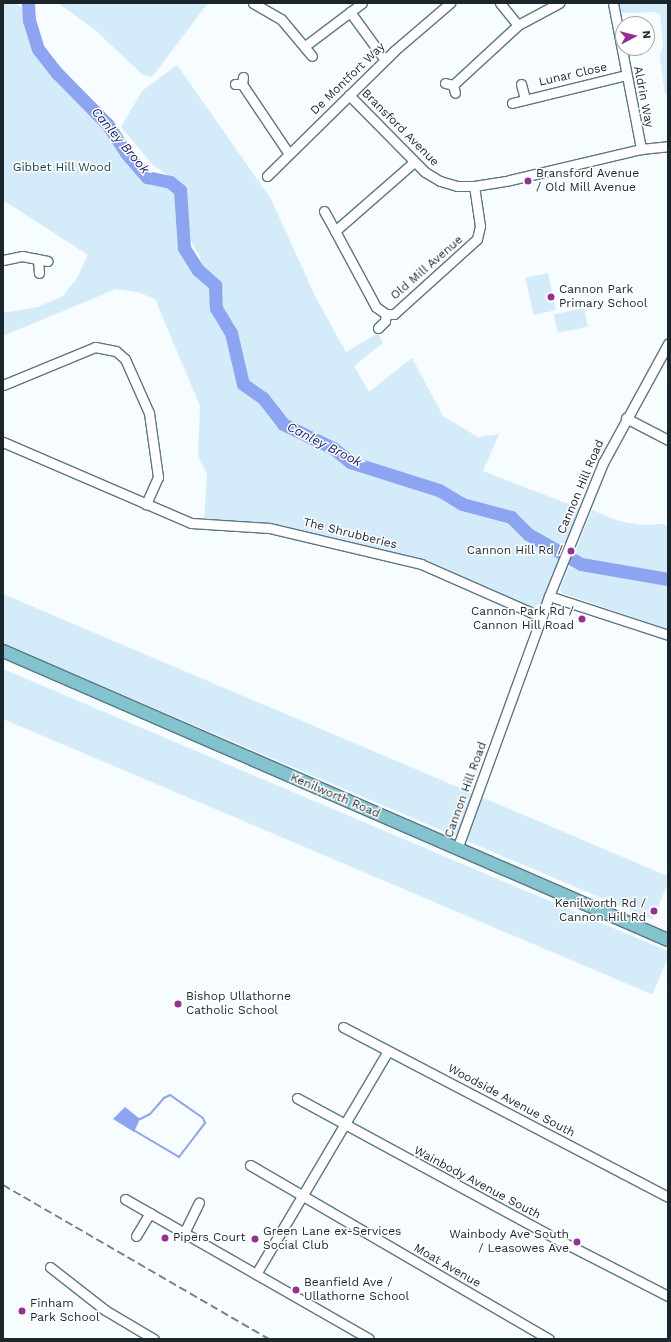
<!DOCTYPE html>
<html>
<head>
<meta charset="utf-8">
<style>
	body { margin:0 }
	#map { position:relative; width:671px; height:1342px; overflow:hidden; background:#f6fcff; font-family:"Work Sans",sans-serif }
	div>[style] { position:absolute }
	.green>* { inset:0; background:#d4ecf9; transform-origin:0 0 }
	.water>* { inset:0; background:#8ca4f1 }
	.stream>* { height:2px; margin:-1px; padding:0 1px; transform-origin:1px; border-radius:1px; background:#8ca4f1 }
	.river>* { height:13px; margin:-6.5px; padding:0 6.5px; transform-origin:6.5px; border-radius:6.5px; background:#8ca4f1 }
	.roads { filter:drop-shadow(1px 0 #5b7785) drop-shadow(-1px 0 #5b7785) drop-shadow(0 1px #5b7785) drop-shadow(0 -1px #5b7785) }
	.minor>* { height:9px; margin:-4.5px; padding:0 4.5px; transform-origin:4.5px; border-radius:4.5px; background:#fff }
	.major>* { height:12px; margin:-6px; padding:0 6px; transform-origin:6px; border-radius:6px; background:#82c3ce }
	.rail>* { height:2px; margin-top:-1px; transform-origin:0; background:repeating-linear-gradient(90deg,#778084 0 8px,transparent 0 12px) }
	.dots>* { width:11px; height:11px; translate:-50% -50%; box-sizing:border-box; border:2px solid #fff; border-radius:50% }
	span { translate:-50% -50%; white-space:nowrap; text-align:center; line-height:1.15; -webkit-text-stroke:3px #fff; paint-order:stroke }
	.street-label { font-size:12px; color:#1a262b }
	.park-label { font-size:12px; color:#154255 }
	.poi-label { font-size:12px; color:#1a262b }
	.left { translate:0 -50%; text-align:left }
	.right { translate:-100% -50%; text-align:right }
	.water-label { font-size:13px; color:#1a257c; font-style:italic }
	.frame { position:absolute; inset:0; border:4px solid #1a262b; pointer-events:none }
	.north { position:absolute; left:615px; top:16px; width:40px; height:40px; box-sizing:border-box; background:#fff; border:1px solid #a3a8aa; border-radius:50%; rotate:83deg; font-size:11px; font-weight:700; line-height:16px; text-align:center; color:#1a262b }
	.north::after { content:''; display:block; margin:auto; width:14px; height:18px; background:#973094; clip-path:polygon(50% 0,100% 100%,50% 72%,0 100%) }
</style>
</head>
<body>
<div id="map">
	<div class="green">
		<i style="clip-path:polygon(3px 3px,15px 3px,22px 8px,36px 53px,107px 128px,122px 154px,145px 181px,169px 184px,179px 192px,179px 238px,192px 268px,201px 274px,200px 256px,187px 235px,184px 187px,153px 165px,121px 127px,142px 91px,177px 65px,271px 199px,315px 296px,346px 352px,378px 333px,383px 343px,354px 366px,369px 392px,412px 358px,443px 416px,478px 437px,499px 434px,483px 471px,579px 508px,543px 603px,532px 608px,421px 560px,272px 524px,204px 520px,207px 475px,198px 455px,200px 406px,155px 299px,137px 292px,116px 289px,3px 336px,3px 313px,38px 307px,63px 296px,77px 278px,88px 255px,3px 200px)"></i>
		<i style="clip-path:polygon(58px 3px,208px 3px,152px 77px,143px 75px,94px 29px)"></i>
		<i style="clip-path:polygon(618px 3px,668px 3px,668px 94px,665px 94px,660px 57px,663px 44px,660px 14px,653px 12px,620px 13px)"></i>
		<i style="left:548px;top:273px;width:38px;height:23px;rotate:78deg"></i>
		<i style="left:584px;top:308px;width:19px;height:31px;rotate:78deg"></i>
		<i style="clip-path:polygon(592px 510px,619px 521px,640px 525px,663px 524px,668px 526px,668px 629px,562px 593px,560px 589px)"></i>
		<i style="left:3px;top:594px;width:725px;height:46px;rotate:23deg"></i>
		<i style="left:3px;top:669px;width:725px;height:46px;rotate:23deg"></i>
	</div>
	<div class="water">
		<i style="clip-path:polygon(125px 1107px,140px 1119px,134px 1132px,113px 1119px)"></i>
	</div>
	<div class="stream">
		<i style="left:135px;top:1131px;width:51px;rotate:30.6deg"></i>
		<i style="left:179px;top:1157px;width:43px;rotate:-52.6deg"></i>
		<i style="left:205px;top:1123px;width:5px;rotate:-112deg"></i>
		<i style="left:203px;top:1118px;width:40px;rotate:-145.1deg"></i>
		<i style="left:170px;top:1095px;width:7px;rotate:153deg"></i>
		<i style="left:164px;top:1098px;width:21px;rotate:131deg"></i>
		<i style="left:150px;top:1114px;width:11px;rotate:153deg"></i>
	</div>
	<div class="river">
		<i style="left:28px;top:3px;width:17px;rotate:87deg"></i>
		<i style="left:29px;top:20px;width:30px;rotate:73deg"></i>
		<i style="left:38px;top:49px;width:31px;rotate:52deg"></i>
		<i style="left:57px;top:73px;width:73px;rotate:45.6deg"></i>
		<i style="left:108px;top:125px;width:33px;rotate:57deg"></i>
		<i style="left:126px;top:153px;width:32px;rotate:49deg"></i>
		<i style="left:147px;top:177px;width:24px;rotate:12deg"></i>
		<i style="left:170px;top:182px;width:13px;rotate:39deg"></i>
		<i style="left:180px;top:190px;width:58px;rotate:86.1deg"></i>
		<i style="left:184px;top:248px;width:26px;rotate:58deg"></i>
		<i style="left:198px;top:270px;width:23px;rotate:41deg"></i>
		<i style="left:215px;top:285px;width:23px;rotate:88deg"></i>
		<i style="left:216px;top:308px;width:29px;rotate:59deg"></i>
		<i style="left:231px;top:333px;width:52px;rotate:76.8deg"></i>
		<i style="left:243px;top:384px;width:24px;rotate:35deg"></i>
		<i style="left:263px;top:398px;width:33px;rotate:52deg"></i>
		<i style="left:283px;top:424px;width:55px;rotate:25.6deg"></i>
		<i style="left:333px;top:448px;width:22px;rotate:39deg"></i>
		<i style="left:350px;top:462px;width:93px;rotate:17.5deg"></i>
		<i style="left:439px;top:490px;width:27px;rotate:31deg"></i>
		<i style="left:462px;top:504px;width:51px;rotate:14.9deg"></i>
		<i style="left:511px;top:517px;width:24px;rotate:45deg"></i>
		<i style="left:528px;top:534px;width:61px;rotate:29.5deg"></i>
		<i style="left:581px;top:564px;width:88px;rotate:9.8deg"></i>
	</div>
	<div class="roads">
		<div class="minor">
			<i style="left:253px;top:3px;width:32px;rotate:30deg"></i>
			<i style="left:281px;top:19px;width:48px;rotate:50deg"></i>
			<i style="left:500px;top:3px;width:28px;rotate:51deg"></i>
			<i style="left:518px;top:25px;width:47px;rotate:-28.2deg"></i>
			<i style="left:613px;top:3px;width:149px;rotate:79.1deg"></i>
			<i style="left:350px;top:12px;width:59px;rotate:53.9deg"></i>
			<i style="left:305px;top:46px;width:71px;rotate:-37deg"></i>
			<i style="left:445px;top:83px;width:8px;rotate:14deg"></i>
			<i style="left:453px;top:85px;width:8px;rotate:76deg"></i>
			<i style="left:235px;top:84px;width:7px"></i>
			<i style="left:242px;top:84px;width:7px;rotate:-82deg"></i>
			<i style="left:242px;top:84px;width:84px;rotate:56.1deg"></i>
			<i style="left:521px;top:84px;width:16px;rotate:75deg"></i>
			<i style="left:453px;top:85px;width:88px;rotate:-42.7deg"></i>
			<i style="left:349px;top:95px;width:108px;rotate:45.4deg"></i>
			<i style="left:425px;top:172px;width:17px;rotate:31deg"></i>
			<i style="left:440px;top:181px;width:18px;rotate:16deg"></i>
			<i style="left:457px;top:186px;width:17px"></i>
			<i style="left:474px;top:186px;width:36px;rotate:-9deg"></i>
			<i style="left:510px;top:180px;width:135px;rotate:-13.3deg"></i>
			<i style="left:641px;top:149px;width:27px;rotate:-6deg"></i>
			<i style="left:512px;top:103px;width:117px;rotate:-13.8deg"></i>
			<i style="left:267px;top:176px;width:178px;rotate:-44.5deg"></i>
			<i style="left:394px;top:51px;width:74px;rotate:-40.6deg"></i>
			<i style="left:324px;top:211px;width:23px;rotate:61deg"></i>
			<i style="left:38px;top:259px;width:14px;rotate:86deg"></i>
			<i style="left:3px;top:260px;width:19px;rotate:-12deg"></i>
			<i style="left:22px;top:256px;width:26px;rotate:11deg"></i>
			<i style="left:386px;top:314px;width:12px;rotate:-145deg"></i>
			<i style="left:376px;top:307px;width:86px;rotate:-118.3deg"></i>
			<i style="left:335px;top:231px;width:105px;rotate:-41.1deg"></i>
			<i style="left:378px;top:328px;width:10px;rotate:-45deg"></i>
			<i style="left:385px;top:321px;width:7px;rotate:-82deg"></i>
			<i style="left:386px;top:314px;width:8px"></i>
			<i style="left:394px;top:314px;width:112px;rotate:-42.1deg"></i>
			<i style="left:477px;top:239px;width:13px;rotate:-77deg"></i>
			<i style="left:480px;top:226px;width:40px;rotate:-98.5deg"></i>
			<i style="left:3px;top:385px;width:100px;rotate:-22.4deg"></i>
			<i style="left:95px;top:347px;width:21px;rotate:11deg"></i>
			<i style="left:116px;top:351px;width:12px;rotate:42deg"></i>
			<i style="left:125px;top:359px;width:59px;rotate:66deg"></i>
			<i style="left:149px;top:413px;width:65px;rotate:82deg"></i>
			<i style="left:158px;top:477px;width:30px;rotate:114deg"></i>
			<i style="left:626px;top:418px;width:47px;rotate:27.6deg"></i>
			<i style="left:3px;top:442px;width:205px;rotate:23.3deg"></i>
			<i style="left:191px;top:523px;width:78px;rotate:3.7deg"></i>
			<i style="left:269px;top:528px;width:156px;rotate:13.3deg"></i>
			<i style="left:421px;top:564px;width:132px;rotate:23.7deg"></i>
			<i style="left:549px;top:596px;width:125px;rotate:18.1deg"></i>
			<i style="left:457px;top:849px;width:269px;rotate:-70deg"></i>
			<i style="left:549px;top:596px;width:144px;rotate:-67.9deg"></i>
			<i style="left:603px;top:463px;width:136px;rotate:-61.4deg"></i>
			<i style="left:343px;top:1027px;width:367px;rotate:27.6deg"></i>
			<i style="left:297px;top:1098px;width:294px;rotate:28.5deg"></i>
			<i style="left:555px;top:1238px;width:127px;rotate:27.2deg"></i>
			<i style="left:250px;top:1165px;width:346px;rotate:30.2deg"></i>
			<i style="left:125px;top:1199px;width:281px;rotate:29.8deg"></i>
			<i style="left:184px;top:1233px;width:34px;rotate:-64deg"></i>
			<i style="left:136px;top:1236px;width:27px;rotate:-59deg"></i>
			<i style="left:50px;top:1267px;width:70px;rotate:38deg"></i>
			<i style="left:105px;top:1310px;width:57px;rotate:30.6deg"></i>
			<i style="left:256px;top:1274px;width:259px;rotate:-59.4deg"></i>
		</div>
		<div class="major">
			<i style="left:3px;top:651px;width:725px;rotate:23.49deg"></i>
		</div>
	</div>
	<div class="rail">
		<i style="left:3px;top:1185px;width:307px;rotate:30.1deg"></i>
	</div>
	<div class="dots">
		<i style="left:528px;top:181px;background:#973094"></i>
		<i style="left:551px;top:297px;background:#973094"></i>
		<i style="left:571px;top:551px;background:#973094"></i>
		<i style="left:582px;top:619px;background:#973094"></i>
		<i style="left:654px;top:911px;background:#973094"></i>
		<i style="left:178px;top:1004px;background:#973094"></i>
		<i style="left:165px;top:1238px;background:#973094"></i>
		<i style="left:255px;top:1239px;background:#973094"></i>
		<i style="left:577px;top:1242px;background:#973094"></i>
		<i style="left:296px;top:1290px;background:#973094"></i>
		<i style="left:22px;top:1311px;background:#973094"></i>
	</div>
	<div class="street-label">
		<span style="left:573px;top:75px;rotate:-13deg">Lunar Close</span>
		<span style="left:348px;top:79px;rotate:-44deg">De Montfort Way</span>
		<span style="left:643px;top:97px;rotate:79deg">Aldrin Way</span>
		<span style="left:400px;top:128px;rotate:45deg">Bransford Avenue</span>
		<span style="left:427px;top:268px;rotate:-41deg">Old Mill Avenue</span>
		<span style="left:581px;top:487px;rotate:-67deg">Cannon Hill Road</span>
		<span style="left:350px;top:534px;rotate:14deg">The Shrubberies</span>
		<span style="left:466px;top:790px;rotate:-70deg">Cannon Hill Road</span>
		<span style="left:335px;top:796px;rotate:23deg">Kenilworth Road</span>
		<span style="left:511px;top:1101px;rotate:28deg">Woodside Avenue South</span>
		<span style="left:477px;top:1183px;rotate:28deg">Wainbody Avenue South</span>
		<span style="left:447px;top:1266px;rotate:30deg">Moat Avenue</span>
	</div>
	<div class="park-label">
		<span style="left:62px;top:168px">Gibbet Hill Wood</span>
	</div>
	<div class="poi-label">
		<span class="left" style="left:536px;top:181px">Bransford Avenue<br>/ Old Mill Avenue</span>
		<span class="left" style="left:559px;top:297px">Cannon Park<br>Primary School</span>
		<span class="right" style="left:563px;top:551px">Cannon Hill Rd /</span>
		<span class="right" style="left:574px;top:619px">Cannon Park Rd /<br>Cannon Hill Road</span>
		<span class="right" style="left:646px;top:911px">Kenilworth Rd /<br>Cannon Hill Rd</span>
		<span class="left" style="left:186px;top:1004px">Bishop Ullathorne<br>Catholic School</span>
		<span class="left" style="left:263px;top:1239px">Green Lane ex-Services<br>Social Club</span>
		<span class="right" style="left:569px;top:1242px">Wainbody Ave South<br>/ Leasowes Ave</span>
		<span class="left" style="left:173px;top:1238px">Pipers Court</span>
		<span class="left" style="left:304px;top:1290px">Beanfield Ave /<br>Ullathorne School</span>
		<span class="left" style="left:30px;top:1311px">Finham<br>Park School</span>
	</div>
	<div class="water-label">
		<span style="left:120px;top:141px;rotate:50deg">Canley Brook</span>
		<span style="left:324px;top:445px;rotate:27deg">Canley Brook</span>
	</div>
	<div class="frame"></div>
	<div class="north">N</div>
</div>
</body>
</html>
